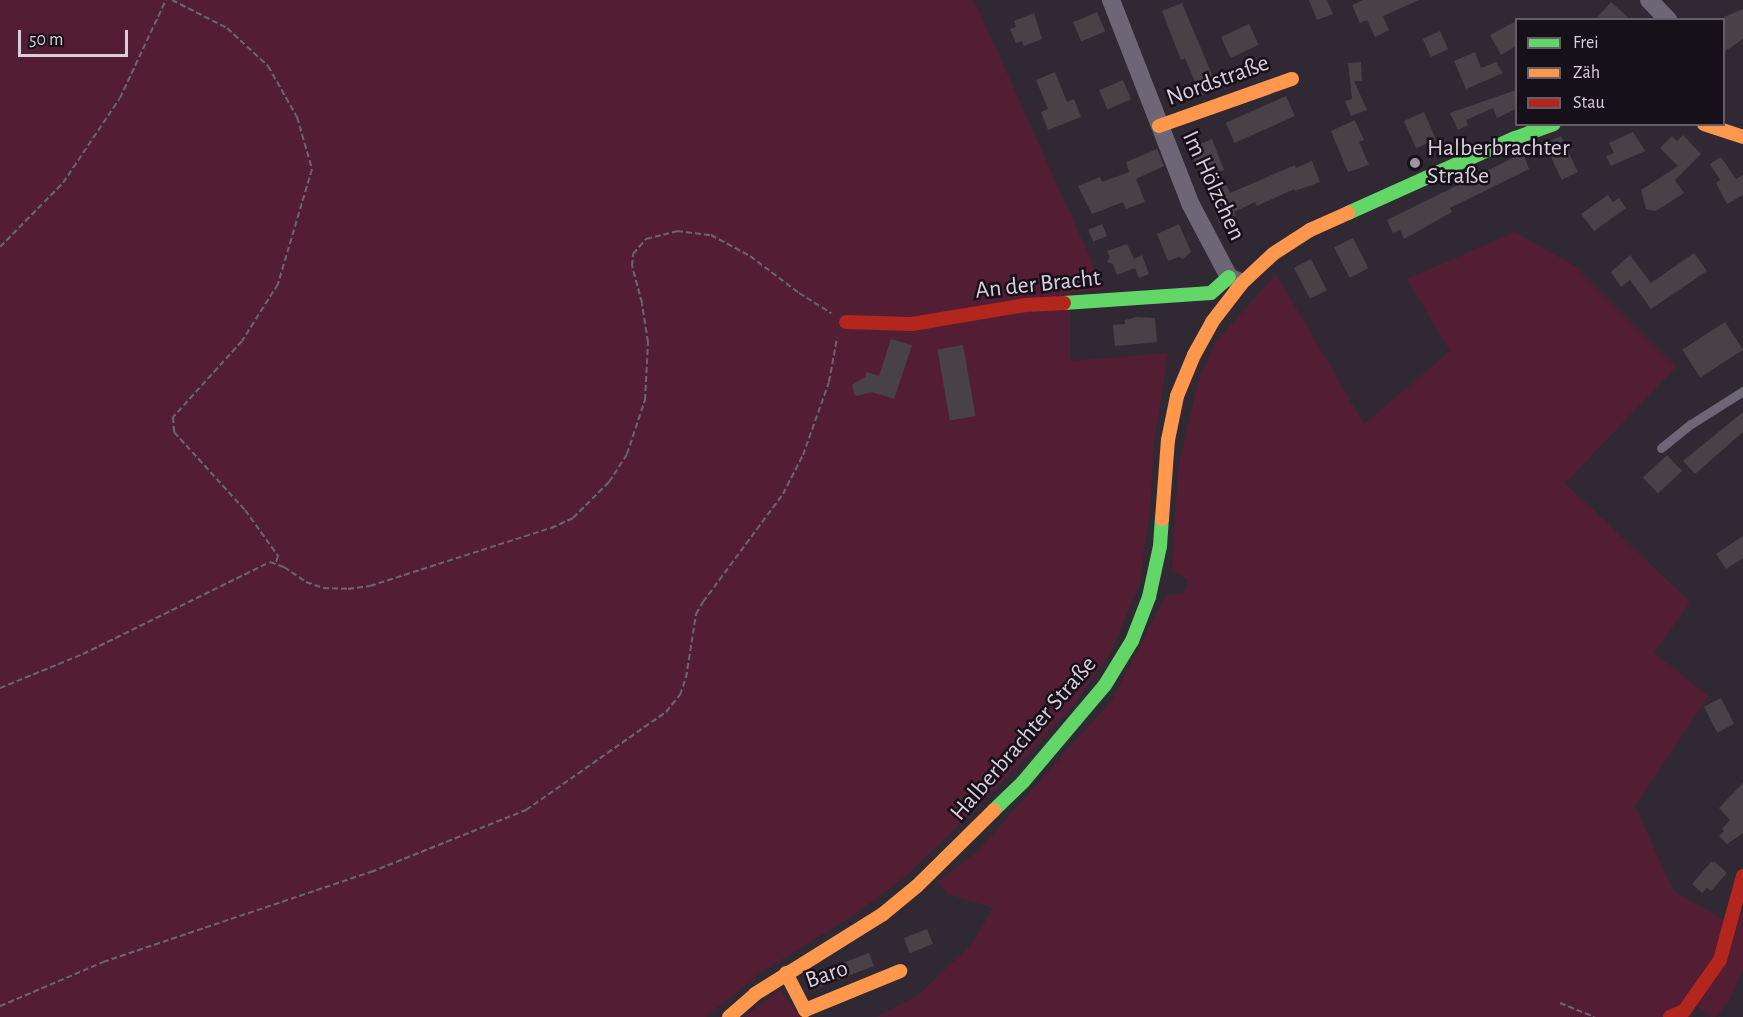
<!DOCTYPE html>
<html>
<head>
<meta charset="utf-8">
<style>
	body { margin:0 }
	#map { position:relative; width:1743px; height:1017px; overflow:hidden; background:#302933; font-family:"Alegreya Sans",sans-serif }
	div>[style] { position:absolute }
	.green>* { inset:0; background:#531e34 }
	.building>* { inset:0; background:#484148; transform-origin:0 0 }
	.path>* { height:2px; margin-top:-1px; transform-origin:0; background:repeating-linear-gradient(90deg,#6a6571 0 6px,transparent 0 9px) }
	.lane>* { height:9px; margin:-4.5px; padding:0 4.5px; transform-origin:4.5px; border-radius:4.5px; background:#6c6677 }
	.street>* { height:18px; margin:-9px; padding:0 9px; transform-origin:9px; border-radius:9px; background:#6c6677 }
	.fast>* { height:14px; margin:-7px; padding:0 7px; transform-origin:7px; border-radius:7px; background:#63d668 }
	.slow>* { height:14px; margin:-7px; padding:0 7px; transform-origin:7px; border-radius:7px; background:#ff974d }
	.jam>* { height:14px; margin:-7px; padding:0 7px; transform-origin:7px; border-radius:7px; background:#b3261e }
	.dots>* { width:16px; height:16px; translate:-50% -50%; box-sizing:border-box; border:3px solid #161119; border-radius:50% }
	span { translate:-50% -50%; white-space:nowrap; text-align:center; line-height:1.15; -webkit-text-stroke:5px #161119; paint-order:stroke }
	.street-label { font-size:24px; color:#d8cfdb }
	.poi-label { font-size:24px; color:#d8cfdb }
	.left { translate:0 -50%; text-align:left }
	.legend { position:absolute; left:1515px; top:18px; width:210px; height:108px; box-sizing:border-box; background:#161119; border:2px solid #645d67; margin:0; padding:8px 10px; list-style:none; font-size:18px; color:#d8cfdb }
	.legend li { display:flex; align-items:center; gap:12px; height:30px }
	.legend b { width:30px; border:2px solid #645d67 }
	.scale { position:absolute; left:18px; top:30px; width:110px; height:27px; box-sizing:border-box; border:3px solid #d8cfdb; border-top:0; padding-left:8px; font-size:18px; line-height:21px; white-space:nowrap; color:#d8cfdb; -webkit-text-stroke:4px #161119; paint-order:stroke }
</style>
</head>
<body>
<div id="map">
	<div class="green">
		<i style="clip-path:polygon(0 0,974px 0,1104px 289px,1070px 293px,1070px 361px,1168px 353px,1154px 443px,1150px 508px,1140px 582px,1110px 654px,1071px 708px,1005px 780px,905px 877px,852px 916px,763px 971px,706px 1017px,0 1017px)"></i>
		<i style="clip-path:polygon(1515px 232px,1576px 267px,1676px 367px,1565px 483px,1690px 602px,1654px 653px,1708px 696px,1635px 806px,1674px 892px,1734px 925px,1743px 912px,1743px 968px,1730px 1000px,1715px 1017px,1711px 1017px,1696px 1005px,1691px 1017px,876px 1017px,916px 997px,972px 944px,993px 908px,948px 894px,938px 882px,977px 852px,1112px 700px,1166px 595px,1183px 594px,1188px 580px,1172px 570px,1178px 469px,1198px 382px,1215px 343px,1276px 274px,1364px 424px,1450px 351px,1407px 279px)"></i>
		<i style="clip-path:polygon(780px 990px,801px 1017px,744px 1017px)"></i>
	</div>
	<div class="building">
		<i style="clip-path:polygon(1309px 0,1327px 0,1333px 14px,1317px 20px)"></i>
		<i style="clip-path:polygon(1363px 0,1419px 0,1383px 16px,1389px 30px,1375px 37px,1367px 20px,1360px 23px,1352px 5px)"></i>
		<i style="clip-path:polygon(1611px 2px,1631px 20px,1595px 20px)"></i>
		<i style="clip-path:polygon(1182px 3px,1218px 89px,1201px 96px,1185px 58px,1181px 60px,1162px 11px)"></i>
		<i style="clip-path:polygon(1743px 9px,1743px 39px,1724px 52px,1724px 17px)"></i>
		<i style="left:1097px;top:12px;width:21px;height:26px;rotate:67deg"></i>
		<i style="clip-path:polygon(1034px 13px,1042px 39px,1024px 46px,1022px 41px,1016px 43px,1010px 29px,1016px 27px,1014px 21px)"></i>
		<i style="clip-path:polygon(1516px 21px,1516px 46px,1501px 55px,1490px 35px)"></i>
		<i style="left:1249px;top:24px;width:23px;height:31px;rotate:65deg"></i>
		<i style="left:1440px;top:31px;width:20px;height:19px;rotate:66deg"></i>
		<i style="clip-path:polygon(1475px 52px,1481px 68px,1496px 62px,1503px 73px,1466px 89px,1454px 61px)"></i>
		<i style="clip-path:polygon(1361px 62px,1362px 81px,1354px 81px,1367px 110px,1351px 116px,1345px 101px,1352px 99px,1348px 63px)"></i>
		<i style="clip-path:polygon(1055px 72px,1067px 102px,1074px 99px,1081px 117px,1048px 130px,1041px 112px,1048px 109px,1036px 80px)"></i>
		<i style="left:1123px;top:80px;width:21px;height:26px;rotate:67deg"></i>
		<i style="clip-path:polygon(1516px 90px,1516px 109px,1497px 118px,1493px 108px,1466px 120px,1468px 125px,1458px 130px,1450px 113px)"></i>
		<i style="left:1286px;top:96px;width:22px;height:66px;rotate:66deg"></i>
		<i style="left:1424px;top:112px;width:30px;height:22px;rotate:66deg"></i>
		<i style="clip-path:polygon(1355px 120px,1364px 140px,1359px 142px,1369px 165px,1348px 172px,1331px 131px)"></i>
		<i style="clip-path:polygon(1633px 132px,1645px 151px,1611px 166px,1606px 156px,1614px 153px,1609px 143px)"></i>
		<i style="clip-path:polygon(1683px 135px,1701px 154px,1675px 180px,1684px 193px,1656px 211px,1646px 209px,1641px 190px,1678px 166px,1660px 148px,1672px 136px,1677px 141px)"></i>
		<i style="left:1561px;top:136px;width:40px;height:18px;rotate:65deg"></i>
		<i style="clip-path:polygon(1212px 139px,1224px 170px,1211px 175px,1206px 162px,1196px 166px,1189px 149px)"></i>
		<i style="clip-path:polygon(1157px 149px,1164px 166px,1136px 179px,1145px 202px,1126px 209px,1123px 202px,1092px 214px,1078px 186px,1100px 177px,1102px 182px,1129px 172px,1126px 162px)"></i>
		<i style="clip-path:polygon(1523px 153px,1529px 169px,1450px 208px,1452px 212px,1404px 239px,1400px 230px,1393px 233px,1387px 220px)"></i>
		<i style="clip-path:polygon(1721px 157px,1736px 179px,1743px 175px,1743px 195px,1727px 204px,1716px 183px,1720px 180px,1710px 164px)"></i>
		<i style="clip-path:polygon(1312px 161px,1320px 182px,1295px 191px,1294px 189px,1257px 206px,1255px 202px,1234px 212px,1236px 215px,1219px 223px,1207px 189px,1225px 182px,1230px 193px,1295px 165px,1296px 168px)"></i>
		<i style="clip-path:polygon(1608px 195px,1613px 202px,1619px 198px,1626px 208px,1594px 231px,1581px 214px)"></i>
		<i style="left:1102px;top:224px;width:13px;height:15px;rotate:67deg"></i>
		<i style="clip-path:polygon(1179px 224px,1191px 252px,1183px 259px,1179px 257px,1168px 261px,1157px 234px)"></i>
		<i style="left:1353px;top:238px;width:34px;height:21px;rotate:63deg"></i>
		<i style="clip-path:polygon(1127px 244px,1134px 259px,1142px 255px,1149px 274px,1139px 278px,1135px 268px,1117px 275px,1113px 264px,1107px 262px,1110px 257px,1107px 251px)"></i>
		<i style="clip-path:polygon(1694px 253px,1707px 271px,1651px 309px,1630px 280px,1621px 287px,1611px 272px,1630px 255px,1651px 283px)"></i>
		<i style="left:1311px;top:259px;width:35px;height:19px;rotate:63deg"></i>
		<i style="clip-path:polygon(1136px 317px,1155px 318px,1157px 342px,1115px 346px,1113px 325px,1125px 324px,1125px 320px)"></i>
		<i style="left:1725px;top:322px;width:33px;height:51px;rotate:57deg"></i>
		<i style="clip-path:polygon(891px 339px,912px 345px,894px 399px,872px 392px,857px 396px,854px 394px,852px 385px,865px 377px,867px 372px,879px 376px)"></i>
		<i style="left:963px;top:345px;width:72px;height:26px;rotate:80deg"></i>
		<i style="clip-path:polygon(1743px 412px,1743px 432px,1695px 474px,1683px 461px)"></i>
		<i style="left:1667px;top:455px;width:22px;height:33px;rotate:47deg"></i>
		<i style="clip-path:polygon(1743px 536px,1743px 558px,1726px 569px,1716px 554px)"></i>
		<i style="left:1721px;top:698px;width:29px;height:19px;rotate:63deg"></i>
		<i style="clip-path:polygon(1743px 783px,1743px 833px,1727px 844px,1719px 836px,1724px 831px,1722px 829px,1730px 820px,1719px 808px)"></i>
		<i style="clip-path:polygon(1711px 862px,1715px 862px,1727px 873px,1711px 891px,1707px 888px,1702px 893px,1692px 884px)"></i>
		<i style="left:927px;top:929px;width:16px;height:25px;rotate:68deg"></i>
		<i style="left:869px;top:953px;width:14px;height:68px;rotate:69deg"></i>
	</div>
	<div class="path">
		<i style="left:172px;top:0;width:62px;rotate:27deg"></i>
		<i style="left:227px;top:28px;width:56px;rotate:42.8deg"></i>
		<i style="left:268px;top:66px;width:59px;rotate:60.4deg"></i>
		<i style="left:297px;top:117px;width:54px;rotate:73.9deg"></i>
		<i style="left:312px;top:169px;width:120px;rotate:106.5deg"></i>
		<i style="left:278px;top:284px;width:67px;rotate:122.3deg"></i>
		<i style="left:242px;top:341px;width:103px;rotate:132.2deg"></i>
		<i style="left:173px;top:417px;width:15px;rotate:86deg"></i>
		<i style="left:174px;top:432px;width:105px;rotate:47.7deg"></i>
		<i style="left:245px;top:510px;width:57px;rotate:54.3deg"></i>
		<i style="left:278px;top:556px;width:6px;rotate:108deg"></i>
		<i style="left:0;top:247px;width:90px;rotate:-45.5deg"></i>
		<i style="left:63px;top:183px;width:102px;rotate:-56.2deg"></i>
		<i style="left:120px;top:98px;width:108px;rotate:-64.9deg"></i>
		<i style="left:0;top:688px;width:90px;rotate:-22.3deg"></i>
		<i style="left:83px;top:654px;width:208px;rotate:-26.2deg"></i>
		<i style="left:270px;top:562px;width:15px;rotate:20deg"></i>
		<i style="left:284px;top:567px;width:27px;rotate:34deg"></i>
		<i style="left:306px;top:582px;width:18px;rotate:19deg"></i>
		<i style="left:323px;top:588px;width:25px;rotate:2deg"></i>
		<i style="left:348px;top:589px;width:22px;rotate:-8deg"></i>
		<i style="left:370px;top:586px;width:190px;rotate:-17.8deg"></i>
		<i style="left:551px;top:528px;width:24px;rotate:-24deg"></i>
		<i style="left:573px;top:518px;width:51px;rotate:-45deg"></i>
		<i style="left:609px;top:482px;width:33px;rotate:-57deg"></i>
		<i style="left:627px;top:454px;width:57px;rotate:-71.6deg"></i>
		<i style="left:645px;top:400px;width:58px;rotate:-87deg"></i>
		<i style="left:648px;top:342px;width:39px;rotate:-99deg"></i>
		<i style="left:642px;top:303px;width:38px;rotate:-105deg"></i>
		<i style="left:632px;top:266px;width:12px;rotate:-85deg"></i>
		<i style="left:633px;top:254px;width:20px;rotate:-49deg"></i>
		<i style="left:646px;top:239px;width:32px;rotate:-14deg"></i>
		<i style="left:677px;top:231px;width:34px;rotate:7deg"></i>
		<i style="left:711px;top:235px;width:44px;rotate:28.3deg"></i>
		<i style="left:750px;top:256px;width:61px;rotate:37.1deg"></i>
		<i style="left:799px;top:293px;width:38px;rotate:32deg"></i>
		<i style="left:1560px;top:1003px;width:37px;rotate:22deg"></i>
		<i style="left:0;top:1006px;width:112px;rotate:-23.1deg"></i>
		<i style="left:103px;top:962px;width:283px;rotate:-18.6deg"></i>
		<i style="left:371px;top:872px;width:167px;rotate:-21.8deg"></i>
		<i style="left:526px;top:810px;width:171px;rotate:-35deg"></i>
		<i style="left:666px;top:712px;width:22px;rotate:-51deg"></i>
		<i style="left:680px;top:695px;width:18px;rotate:-71deg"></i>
		<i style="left:686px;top:678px;width:65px;rotate:-81.1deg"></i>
		<i style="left:696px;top:614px;width:14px;rotate:-60deg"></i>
		<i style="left:703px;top:602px;width:134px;rotate:-53.5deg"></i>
		<i style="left:783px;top:494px;width:44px;rotate:-62.9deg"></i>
		<i style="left:803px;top:455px;width:77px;rotate:-70.4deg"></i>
		<i style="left:829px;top:382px;width:45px;rotate:-79.7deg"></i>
	</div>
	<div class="lane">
		<i style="left:1661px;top:448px;width:38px;rotate:-39deg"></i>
		<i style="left:1691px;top:424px;width:62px;rotate:-32.4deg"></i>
	</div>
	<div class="street">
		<i style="left:1111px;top:0;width:220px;rotate:68.7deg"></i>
		<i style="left:1191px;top:205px;width:81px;rotate:62.2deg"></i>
		<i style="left:1229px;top:277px;width:12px;rotate:24deg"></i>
		<i style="left:1649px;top:0;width:28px;rotate:46deg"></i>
	</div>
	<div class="fast">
		<i style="left:1348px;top:213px;width:183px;rotate:-24.2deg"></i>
		<i style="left:1515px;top:138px;width:41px;rotate:-19.7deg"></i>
		<i style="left:1064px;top:303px;width:147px;rotate:-3.9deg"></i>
		<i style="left:1211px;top:293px;width:24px;rotate:-42deg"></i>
		<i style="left:994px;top:810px;width:40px;rotate:-44deg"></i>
		<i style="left:1023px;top:782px;width:127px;rotate:-49.8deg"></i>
		<i style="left:1105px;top:685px;width:52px;rotate:-58.5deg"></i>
		<i style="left:1132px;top:641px;width:47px;rotate:-68.9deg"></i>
		<i style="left:1149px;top:597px;width:52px;rotate:-77.8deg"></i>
		<i style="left:1160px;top:546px;width:27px;rotate:-86deg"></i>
	</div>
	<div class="slow">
		<i style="left:1704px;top:124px;width:41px;rotate:18.4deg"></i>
		<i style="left:1159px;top:126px;width:141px;rotate:-19.5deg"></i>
		<i style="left:1162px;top:519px;width:79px;rotate:-85.7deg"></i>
		<i style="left:1168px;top:440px;width:45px;rotate:-78.4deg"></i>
		<i style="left:1177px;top:396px;width:44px;rotate:-67.5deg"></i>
		<i style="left:1194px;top:355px;width:38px;rotate:-61deg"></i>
		<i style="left:1212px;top:322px;width:49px;rotate:-52.4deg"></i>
		<i style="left:1242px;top:283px;width:42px;rotate:-43.1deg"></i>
		<i style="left:1273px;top:254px;width:44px;rotate:-33deg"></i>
		<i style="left:1310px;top:230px;width:42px;rotate:-24.1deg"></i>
		<i style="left:786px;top:973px;width:42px;rotate:62.8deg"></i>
		<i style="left:805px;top:1010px;width:103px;rotate:-22.3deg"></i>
		<i style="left:729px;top:1017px;width:35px;rotate:-41deg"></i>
		<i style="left:755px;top:994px;width:151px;rotate:-32deg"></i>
		<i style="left:883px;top:914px;width:44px;rotate:-39.5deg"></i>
		<i style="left:917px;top:886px;width:108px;rotate:-44.6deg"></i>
	</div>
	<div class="jam">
		<i style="left:846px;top:322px;width:66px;rotate:1.7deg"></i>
		<i style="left:912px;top:324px;width:115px;rotate:-9.5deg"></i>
		<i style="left:1025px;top:305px;width:39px;rotate:-3deg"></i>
		<i style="left:1670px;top:1017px;width:15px;rotate:-23deg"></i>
		<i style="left:1684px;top:1011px;width:62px;rotate:-54.8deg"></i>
		<i style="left:1720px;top:960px;width:87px;rotate:-74.7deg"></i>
	</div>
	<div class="dots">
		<i style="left:1415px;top:163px;background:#9d95a0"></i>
	</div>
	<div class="street-label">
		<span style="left:1218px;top:81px;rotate:-20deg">Nordstraße</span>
		<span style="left:1213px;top:186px;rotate:65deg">Im Hölzchen</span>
		<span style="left:1038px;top:285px;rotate:-6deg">An der Bracht</span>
		<span style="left:1024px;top:739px;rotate:-49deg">Halberbrachter Straße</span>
		<span style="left:827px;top:975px;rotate:-19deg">Baro</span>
	</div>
	<div class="poi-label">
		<span class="left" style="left:1427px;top:163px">Halberbrachter<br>Straße</span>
	</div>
	<ul class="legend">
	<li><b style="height:8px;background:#63d668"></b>Frei</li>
	<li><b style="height:8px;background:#ff974d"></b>Zäh</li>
	<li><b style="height:8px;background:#b3261e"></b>Stau</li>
	</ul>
	<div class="scale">50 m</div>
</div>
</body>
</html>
